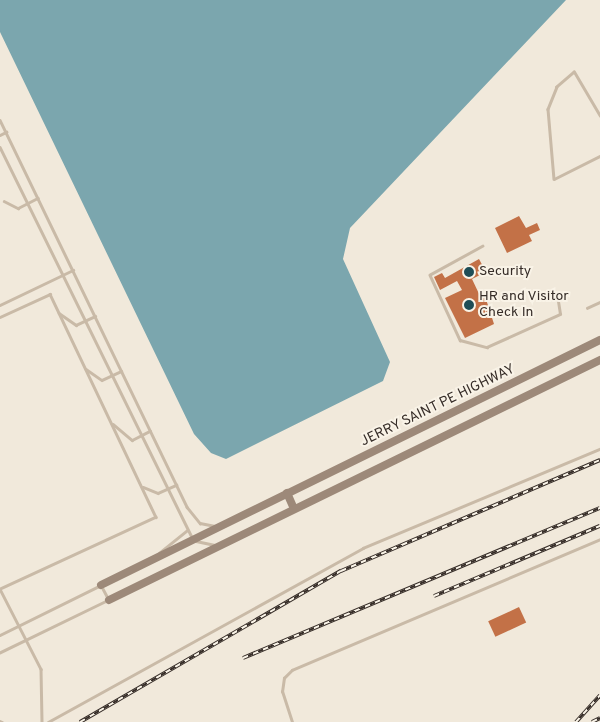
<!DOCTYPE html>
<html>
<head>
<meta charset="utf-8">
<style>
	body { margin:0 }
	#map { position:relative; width:600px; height:722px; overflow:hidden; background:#f1e9db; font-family:Overpass,sans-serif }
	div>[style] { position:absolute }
	.water>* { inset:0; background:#7ba6ae }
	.building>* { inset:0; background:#c37147; transform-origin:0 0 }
	.lane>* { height:2.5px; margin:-1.25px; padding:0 1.25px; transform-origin:1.25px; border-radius:1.25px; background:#c9baa7 }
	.secondary>* { height:8px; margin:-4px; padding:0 4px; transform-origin:4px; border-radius:4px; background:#9d8979 }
	.rail>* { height:4px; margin-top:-2px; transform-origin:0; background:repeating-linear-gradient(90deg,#f9f3e7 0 5.5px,#362d28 0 11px); box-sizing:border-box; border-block:1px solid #362d28 }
	.dots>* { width:14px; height:14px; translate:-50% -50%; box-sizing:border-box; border:2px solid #f9f3e7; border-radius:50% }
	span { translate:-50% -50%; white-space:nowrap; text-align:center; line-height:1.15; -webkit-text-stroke:4px #f9f3e7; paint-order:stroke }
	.poi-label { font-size:14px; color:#362d28 }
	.left { translate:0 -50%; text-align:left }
	.street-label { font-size:14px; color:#362d28 }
</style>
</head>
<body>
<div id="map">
	<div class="water">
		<i style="clip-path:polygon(0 0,566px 0,350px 228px,343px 259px,390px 362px,383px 381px,226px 459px,211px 453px,194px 434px,0 32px)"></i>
	</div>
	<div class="building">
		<i style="clip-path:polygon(519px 216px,526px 228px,537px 223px,540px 230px,529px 235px,532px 241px,507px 253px,495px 228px)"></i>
		<i style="clip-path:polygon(479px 259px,486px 272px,472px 279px,481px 298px,485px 296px,494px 324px,465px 338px,445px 298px,462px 290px,457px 281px,440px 290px,434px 277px,442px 273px,445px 278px)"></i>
		<i style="left:519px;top:607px;width:17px;height:34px;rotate:65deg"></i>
	</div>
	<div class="lane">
		<i style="left:600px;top:116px;width:51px;rotate:-120.6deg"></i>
		<i style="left:574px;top:72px;width:23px;rotate:139deg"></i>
		<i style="left:557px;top:87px;width:24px;rotate:112deg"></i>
		<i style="left:548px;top:109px;width:70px;rotate:85.1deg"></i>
		<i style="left:554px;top:179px;width:51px;rotate:-26.6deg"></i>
		<i style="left:0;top:120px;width:430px;rotate:64.2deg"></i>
		<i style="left:187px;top:507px;width:21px;rotate:51deg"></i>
		<i style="left:200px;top:523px;width:15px;rotate:11deg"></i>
		<i style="left:0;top:135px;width:7px;rotate:-27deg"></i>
		<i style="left:0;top:147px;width:436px;rotate:63.8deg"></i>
		<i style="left:4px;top:201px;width:16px;rotate:27deg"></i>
		<i style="left:18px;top:208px;width:22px;rotate:-27deg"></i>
		<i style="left:483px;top:246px;width:60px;rotate:151.3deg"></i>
		<i style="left:430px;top:275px;width:72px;rotate:65.2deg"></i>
		<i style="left:460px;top:340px;width:28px;rotate:15deg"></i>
		<i style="left:487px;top:347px;width:80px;rotate:-24.3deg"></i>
		<i style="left:560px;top:314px;width:12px;rotate:-99deg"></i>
		<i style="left:0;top:305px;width:81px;rotate:-25.6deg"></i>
		<i style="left:587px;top:308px;width:14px;rotate:-25deg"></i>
		<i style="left:59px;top:313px;width:21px;rotate:35deg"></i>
		<i style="left:76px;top:325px;width:21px;rotate:-25deg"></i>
		<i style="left:0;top:317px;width:55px;rotate:-24.7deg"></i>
		<i style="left:50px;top:294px;width:247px;rotate:64.6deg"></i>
		<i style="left:156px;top:517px;width:172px;rotate:155.2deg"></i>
		<i style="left:86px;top:369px;width:19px;rotate:35deg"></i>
		<i style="left:102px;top:380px;width:21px;rotate:-25deg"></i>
		<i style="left:113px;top:424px;width:25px;rotate:40deg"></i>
		<i style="left:132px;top:440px;width:20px;rotate:-27deg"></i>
		<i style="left:143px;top:487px;width:16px;rotate:22deg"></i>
		<i style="left:158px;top:493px;width:20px;rotate:-24deg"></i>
		<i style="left:196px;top:541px;width:19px;rotate:12deg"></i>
		<i style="left:159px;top:553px;width:35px;rotate:-39deg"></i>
		<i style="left:0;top:589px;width:90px;rotate:62.9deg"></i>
		<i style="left:41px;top:669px;width:53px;rotate:88.9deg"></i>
		<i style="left:0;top:635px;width:113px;rotate:-26.3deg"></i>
		<i style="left:101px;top:585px;width:17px;rotate:62deg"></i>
		<i style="left:109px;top:600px;width:121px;rotate:154.1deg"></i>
		<i style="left:0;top:721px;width:2px;rotate:27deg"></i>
		<i style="left:48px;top:722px;width:360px;rotate:-28.9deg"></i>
		<i style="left:363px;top:548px;width:257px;rotate:-22.7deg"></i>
		<i style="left:292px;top:722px;width:32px;rotate:-108deg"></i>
		<i style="left:282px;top:692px;width:14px;rotate:-82deg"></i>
		<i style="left:284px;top:678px;width:11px;rotate:-45deg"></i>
		<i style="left:292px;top:670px;width:335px;rotate:-23deg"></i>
	</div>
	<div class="secondary">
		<i style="left:287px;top:493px;width:17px;rotate:66deg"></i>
		<i style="left:101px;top:585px;width:556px;rotate:-26.15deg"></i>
		<i style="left:109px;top:600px;width:547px;rotate:-26.05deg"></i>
	</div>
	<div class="rail">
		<i style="left:434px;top:596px;width:180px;rotate:-22.9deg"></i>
		<i style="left:243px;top:658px;width:387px;rotate:-22.8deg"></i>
		<i style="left:80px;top:722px;width:302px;rotate:-30.1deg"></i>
		<i style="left:341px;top:571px;width:282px;rotate:-23.2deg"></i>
		<i style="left:576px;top:722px;width:36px;rotate:-48deg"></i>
		<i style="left:592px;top:722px;width:9px;rotate:-27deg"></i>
	</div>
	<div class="dots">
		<i style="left:469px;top:272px;background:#1e4d56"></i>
		<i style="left:469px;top:305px;background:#1e4d56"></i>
	</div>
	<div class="poi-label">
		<span class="left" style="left:479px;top:272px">Security</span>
		<span class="left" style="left:479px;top:305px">HR and Visitor<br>Check In</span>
	</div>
	<div class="street-label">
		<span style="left:438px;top:406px;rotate:-26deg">JERRY SAINT PE HIGHWAY</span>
	</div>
</div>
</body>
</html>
